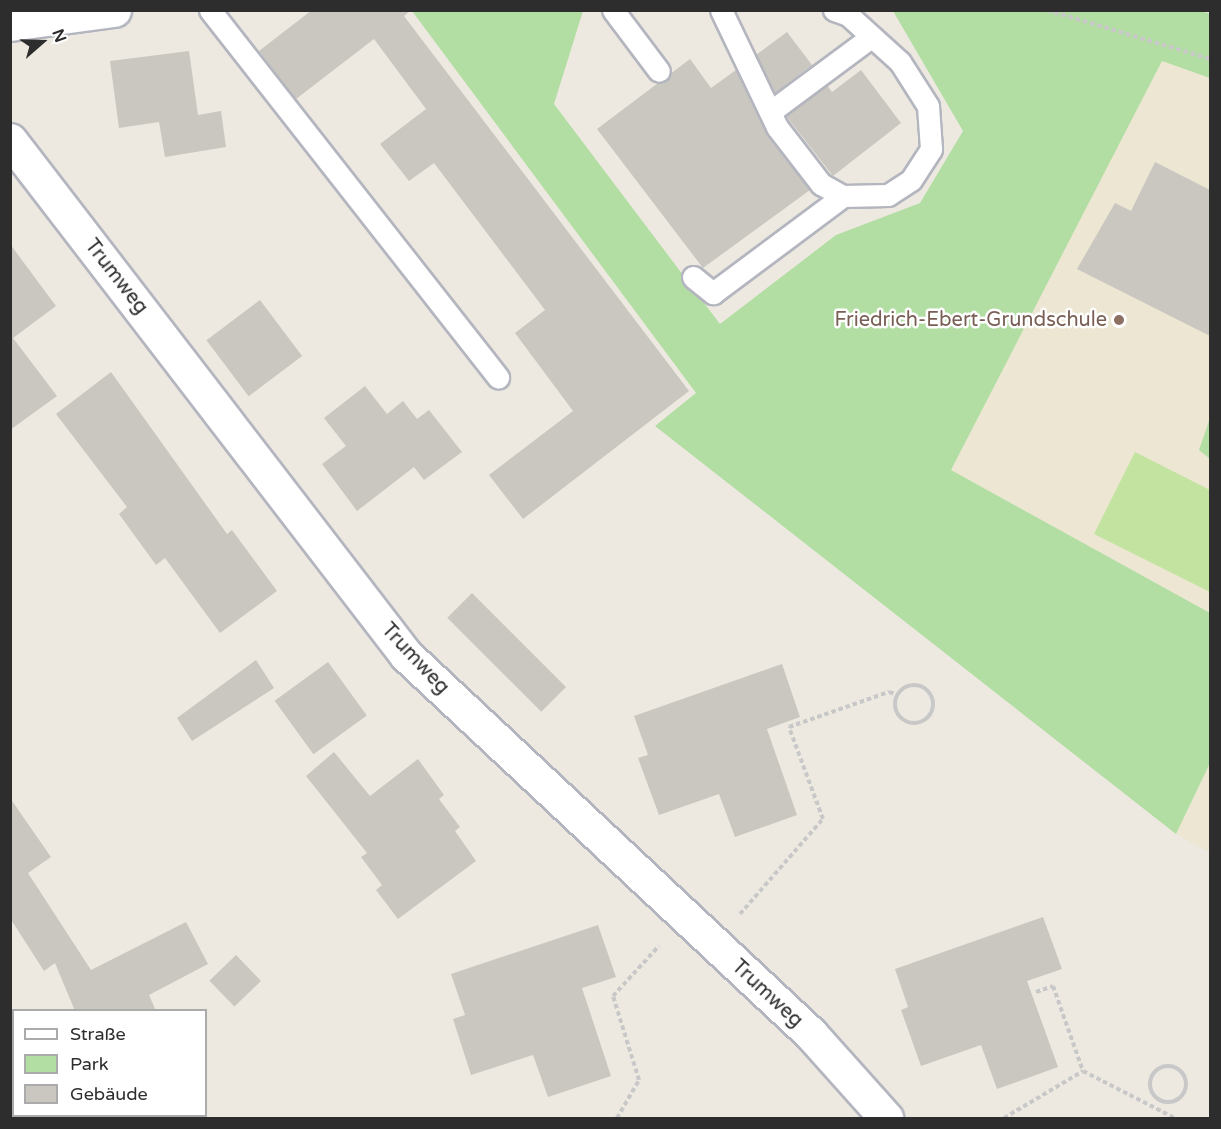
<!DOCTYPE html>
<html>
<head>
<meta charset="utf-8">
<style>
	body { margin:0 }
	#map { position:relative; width:1221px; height:1129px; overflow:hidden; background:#ede9e1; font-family:"Varela Round",sans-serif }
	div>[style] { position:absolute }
	.education>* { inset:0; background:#ece6d3 }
	.green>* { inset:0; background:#b3dea3 }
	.pitch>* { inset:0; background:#c2e4a0 }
	.building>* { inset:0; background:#c9c7bf; transform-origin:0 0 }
	.path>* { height:4px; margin-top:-2px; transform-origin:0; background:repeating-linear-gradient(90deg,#c8c8c8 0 4.5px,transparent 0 7.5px) }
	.path>.ring { margin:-2px; padding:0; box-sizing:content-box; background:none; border:4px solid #c8c8c8; border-radius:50% }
	.roads { filter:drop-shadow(2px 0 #b4b6bf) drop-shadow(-2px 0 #b4b6bf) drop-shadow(0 2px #b4b6bf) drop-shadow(0 -2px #b4b6bf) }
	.lane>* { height:21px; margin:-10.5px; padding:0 10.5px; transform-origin:10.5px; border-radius:10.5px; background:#fff }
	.street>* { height:33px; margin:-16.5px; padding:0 16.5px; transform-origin:16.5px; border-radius:16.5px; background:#fff }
	.dots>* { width:16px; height:16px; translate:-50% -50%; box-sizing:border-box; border:3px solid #fff; border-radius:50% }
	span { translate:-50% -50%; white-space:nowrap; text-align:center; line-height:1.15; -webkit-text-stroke:5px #fff; paint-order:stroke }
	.street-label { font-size:20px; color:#2d2d2d }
	.education-label { font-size:20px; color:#785e54 }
	.right { translate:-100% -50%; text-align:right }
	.frame { position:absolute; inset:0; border:12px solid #2d2d2d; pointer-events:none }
	.legend { position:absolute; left:12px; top:1009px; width:195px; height:108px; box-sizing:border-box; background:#fff; border:2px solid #ababab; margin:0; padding:8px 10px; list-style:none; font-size:18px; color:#2d2d2d }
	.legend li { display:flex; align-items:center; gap:12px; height:30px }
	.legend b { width:30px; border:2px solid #ababab }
	.north { position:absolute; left:12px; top:12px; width:60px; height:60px; -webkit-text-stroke:4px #fff; paint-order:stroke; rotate:70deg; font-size:16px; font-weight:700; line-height:24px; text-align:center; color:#2d2d2d }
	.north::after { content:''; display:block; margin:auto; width:21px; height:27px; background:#2d2d2d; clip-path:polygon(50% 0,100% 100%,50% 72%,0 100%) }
</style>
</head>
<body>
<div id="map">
	<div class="education">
		<i style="clip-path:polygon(1162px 60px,1210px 78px,1210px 613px,951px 470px)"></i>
		<i style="clip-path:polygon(1210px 763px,1210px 853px,1176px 834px)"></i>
	</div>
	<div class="green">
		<i style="clip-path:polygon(1200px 10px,1210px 14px,1210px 78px,1162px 61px,951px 470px,1210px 613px,1210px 763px,1176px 834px,655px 426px,696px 393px,412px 11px,583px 11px,554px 104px,720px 324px,836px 235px,920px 203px,963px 131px,893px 11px)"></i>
		<i style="clip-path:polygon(1210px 418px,1210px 459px,1199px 450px)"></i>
	</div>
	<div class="pitch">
		<i style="clip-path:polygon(1135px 452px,1210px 490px,1210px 592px,1094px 534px)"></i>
	</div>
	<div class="building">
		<i style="clip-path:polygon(312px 10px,411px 10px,404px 16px,689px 391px,523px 519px,489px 475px,573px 411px,515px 333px,545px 310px,434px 163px,409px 181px,380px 144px,426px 109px,374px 39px,296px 99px,259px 51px)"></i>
		<i style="clip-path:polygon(787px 32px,812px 65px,775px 93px,756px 55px)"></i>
		<i style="clip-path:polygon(189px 51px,198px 115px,221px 111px,226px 147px,165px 157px,159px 122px,119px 128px,110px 61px)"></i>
		<i style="clip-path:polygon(690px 59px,711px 88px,736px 70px,767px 135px,810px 190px,703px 268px,597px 129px)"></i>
		<i style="clip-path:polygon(861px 70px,901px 123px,833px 176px,786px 116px,827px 85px,832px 92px)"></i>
		<i style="clip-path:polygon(1155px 162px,1210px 190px,1210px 336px,1077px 269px,1115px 203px,1131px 211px)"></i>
		<i style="clip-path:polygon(10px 244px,56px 306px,13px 338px,57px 396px,10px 430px)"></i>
		<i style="left:260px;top:300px;width:70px;height:67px;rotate:53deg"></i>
		<i style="clip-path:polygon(111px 372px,227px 534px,232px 530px,277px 591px,220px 633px,165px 558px,156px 565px,119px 514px,127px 507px,56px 414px)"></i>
		<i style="clip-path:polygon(365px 386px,387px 414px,403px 401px,417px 419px,429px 410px,462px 452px,424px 480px,414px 467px,357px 511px,322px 464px,346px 446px,324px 418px)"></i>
		<i style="left:472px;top:593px;width:133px;height:35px;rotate:45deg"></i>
		<i style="clip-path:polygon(256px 660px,274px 688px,192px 741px,177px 718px)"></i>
		<i style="left:328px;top:662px;width:66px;height:66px;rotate:54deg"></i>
		<i style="clip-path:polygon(782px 664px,800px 717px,767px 729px,797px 815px,735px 837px,719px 794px,659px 815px,638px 758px,648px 755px,634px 716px)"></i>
		<i style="clip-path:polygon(334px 752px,370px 796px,418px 759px,444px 795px,439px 799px,460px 827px,455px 831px,476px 861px,398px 919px,376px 890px,382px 885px,361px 857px,367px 853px,306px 776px)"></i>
		<i style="clip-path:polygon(10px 798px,51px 857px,28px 873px,91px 970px,186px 922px,208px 964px,149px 995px,156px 1011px,75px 1011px,55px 963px,44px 971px,10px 918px)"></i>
		<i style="clip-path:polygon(1043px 917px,1062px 969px,1027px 981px,1058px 1067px,997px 1089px,981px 1045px,921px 1066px,901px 1010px,908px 1007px,895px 969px)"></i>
		<i style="clip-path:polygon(598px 925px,616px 977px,582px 988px,611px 1076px,548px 1097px,533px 1055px,471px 1075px,453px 1019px,465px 1015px,451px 974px)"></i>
		<i style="left:236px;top:955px;width:36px;height:37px;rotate:46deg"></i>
	</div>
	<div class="path">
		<i style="left:1047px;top:10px;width:170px;rotate:16.7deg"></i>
		<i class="ring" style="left:895px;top:685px;width:34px;height:34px"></i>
		<i style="left:740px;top:914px;width:126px;rotate:-48.9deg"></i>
		<i style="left:823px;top:819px;width:98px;rotate:-110.3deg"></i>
		<i style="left:789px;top:727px;width:106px;rotate:-19.3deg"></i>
		<i style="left:889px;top:692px;width:9px;rotate:18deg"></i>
		<i style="left:1036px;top:992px;width:18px;rotate:-19deg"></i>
		<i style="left:1053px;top:986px;width:90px;rotate:70.6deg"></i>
		<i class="ring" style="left:1150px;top:1066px;width:32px;height:32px"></i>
		<i style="left:617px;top:1118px;width:44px;rotate:-59.9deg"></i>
		<i style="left:639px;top:1080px;width:88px;rotate:-107.2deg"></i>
		<i style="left:613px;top:996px;width:68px;rotate:-47.4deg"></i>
		<i style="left:1004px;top:1118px;width:92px;rotate:-30.7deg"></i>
		<i style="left:1083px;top:1071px;width:103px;rotate:27.1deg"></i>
	</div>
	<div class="roads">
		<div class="lane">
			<i style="left:210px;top:10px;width:467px;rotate:51.9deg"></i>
			<i style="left:613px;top:10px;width:76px;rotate:53deg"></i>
			<i style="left:721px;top:10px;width:130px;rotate:64.4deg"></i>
			<i style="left:777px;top:127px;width:72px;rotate:52.3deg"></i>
			<i style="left:821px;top:184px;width:25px;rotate:29deg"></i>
			<i style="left:843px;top:196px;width:45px;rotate:-1.3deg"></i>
			<i style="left:888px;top:195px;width:27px;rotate:-33deg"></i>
			<i style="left:911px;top:180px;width:37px;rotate:-57deg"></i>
			<i style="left:931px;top:149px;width:43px;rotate:-94deg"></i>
			<i style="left:928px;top:106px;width:52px;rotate:-122.5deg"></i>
			<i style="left:900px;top:62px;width:70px;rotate:-137.9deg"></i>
			<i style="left:848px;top:15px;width:15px;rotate:-160deg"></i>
			<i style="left:770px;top:112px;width:126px;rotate:-36.6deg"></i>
			<i style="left:693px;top:277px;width:26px;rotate:39deg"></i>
			<i style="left:713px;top:293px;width:162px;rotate:-36.7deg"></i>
		</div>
		<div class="street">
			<i style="left:10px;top:24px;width:105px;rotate:-7.7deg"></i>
			<i style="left:10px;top:140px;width:650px;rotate:52.44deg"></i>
			<i style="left:406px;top:655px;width:555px;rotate:43.1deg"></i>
			<i style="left:811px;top:1034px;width:113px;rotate:48.2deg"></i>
			<i style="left:10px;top:1035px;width:9px;rotate:63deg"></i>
			<i style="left:34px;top:1116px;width:2px;rotate:63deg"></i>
		</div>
	</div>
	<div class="dots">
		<i style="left:1119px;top:320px;background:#8d6e63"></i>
	</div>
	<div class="street-label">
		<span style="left:116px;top:277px;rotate:52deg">Trumweg</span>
		<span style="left:415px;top:659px;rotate:47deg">Trumweg</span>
		<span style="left:767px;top:994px;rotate:43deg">Trumweg</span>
	</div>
	<div class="education-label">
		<span class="right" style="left:1107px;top:320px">Friedrich-Ebert-Grundschule</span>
	</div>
	<div class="frame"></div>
	<ul class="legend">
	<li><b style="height:8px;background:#fff"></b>Straße</li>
	<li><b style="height:16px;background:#b3dea3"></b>Park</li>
	<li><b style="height:16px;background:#c9c7bf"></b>Gebäude</li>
	</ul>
	<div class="north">N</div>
</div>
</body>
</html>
